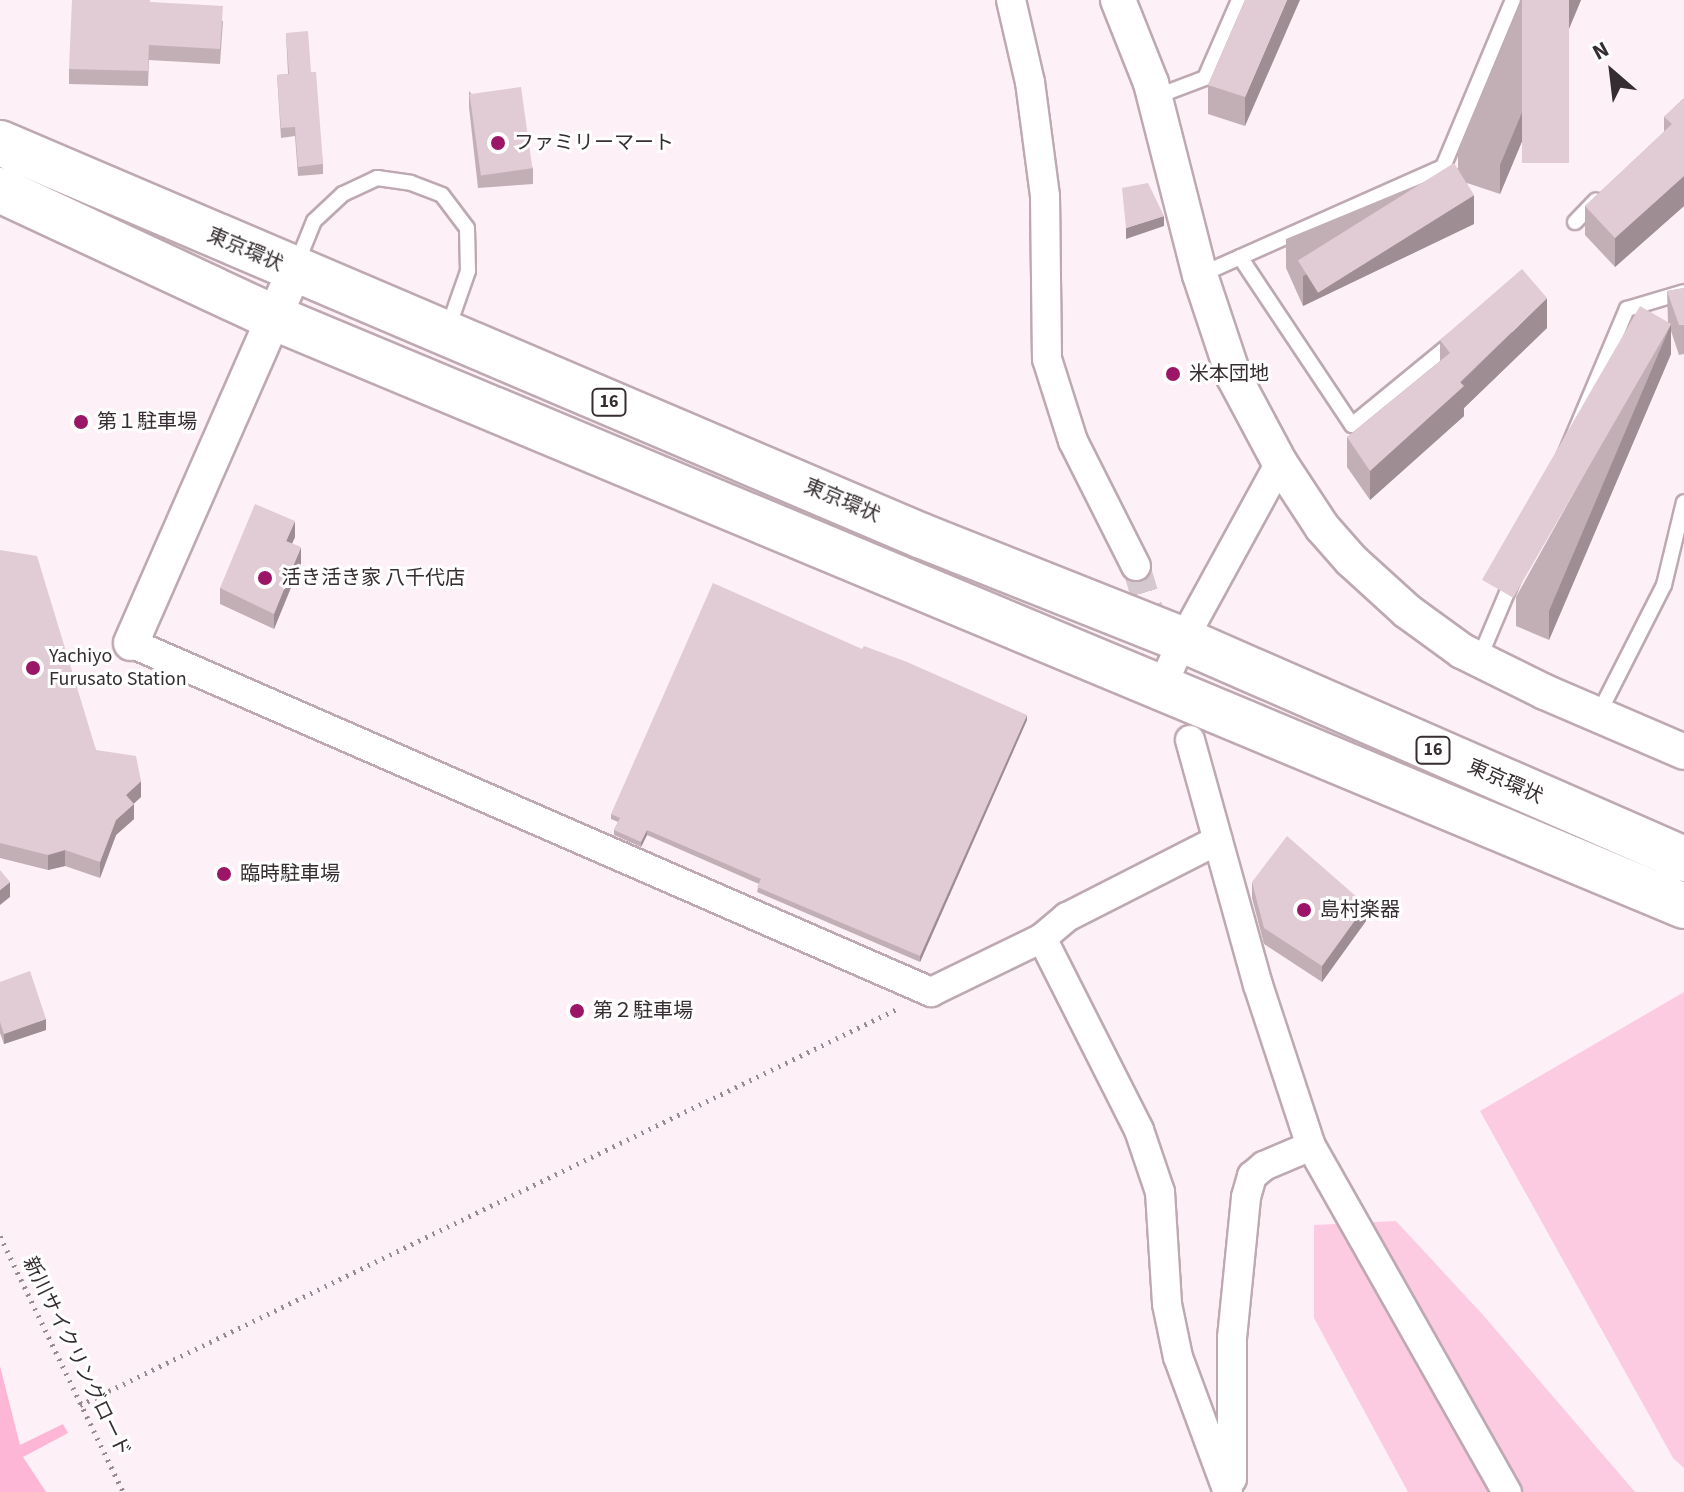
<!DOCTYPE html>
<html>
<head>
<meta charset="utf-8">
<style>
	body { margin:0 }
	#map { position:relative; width:1684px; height:1492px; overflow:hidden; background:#fdf0f6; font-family:"Source Sans 3","Noto Sans JP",sans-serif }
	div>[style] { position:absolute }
	.green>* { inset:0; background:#fdcbe1 }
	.water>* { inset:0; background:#feb6d7 }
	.minor-tunnel>* { height:28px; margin-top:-14px; transform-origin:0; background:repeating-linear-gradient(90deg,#d5c9cf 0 28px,transparent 0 42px) }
	.path>* { height:5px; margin-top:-2.5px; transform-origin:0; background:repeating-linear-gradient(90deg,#968b90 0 2px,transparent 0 8px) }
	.roads { filter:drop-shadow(2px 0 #bea9b2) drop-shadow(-2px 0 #bea9b2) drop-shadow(0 2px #bea9b2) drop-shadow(0 -2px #bea9b2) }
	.service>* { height:14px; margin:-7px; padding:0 7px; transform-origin:7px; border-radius:7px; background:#fff }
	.minor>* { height:28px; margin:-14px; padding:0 14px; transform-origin:14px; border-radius:14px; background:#fff }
	.tertiary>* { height:34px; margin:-17px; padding:0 17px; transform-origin:17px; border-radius:17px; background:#fff }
	.trunk>* { height:44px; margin:-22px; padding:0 22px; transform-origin:22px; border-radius:22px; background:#fff }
	.wall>* { inset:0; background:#c2afb6 }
	.shaded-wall>* { inset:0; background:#9e8e94 }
	.building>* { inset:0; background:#e1cbd4; transform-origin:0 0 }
	.dots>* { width:22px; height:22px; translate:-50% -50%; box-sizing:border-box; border:4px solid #fff; border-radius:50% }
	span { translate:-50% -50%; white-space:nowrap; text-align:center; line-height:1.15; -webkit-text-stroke:6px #fff; paint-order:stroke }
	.shield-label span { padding:2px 6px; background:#fff; border:2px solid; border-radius:6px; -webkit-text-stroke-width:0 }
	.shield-label { font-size:18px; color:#352d31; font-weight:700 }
	.poi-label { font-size:20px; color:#352d31 }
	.left { translate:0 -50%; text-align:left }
	.street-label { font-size:20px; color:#352d31 }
	.north { position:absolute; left:1572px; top:32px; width:80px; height:80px; -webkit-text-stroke:6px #fff; paint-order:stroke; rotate:332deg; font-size:22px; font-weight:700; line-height:32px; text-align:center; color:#352d31 }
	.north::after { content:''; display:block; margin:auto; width:28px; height:36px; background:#352d31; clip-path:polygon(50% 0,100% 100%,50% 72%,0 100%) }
</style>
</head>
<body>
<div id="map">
	<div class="green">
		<i style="clip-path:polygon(1684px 992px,1684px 1468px,1673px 1458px,1480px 1111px)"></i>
		<i style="clip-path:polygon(1396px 1221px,1483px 1315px,1635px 1492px,1408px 1492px,1314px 1318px,1314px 1225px)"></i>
	</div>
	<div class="water">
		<i style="clip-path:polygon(0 1366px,20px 1445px,63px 1424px,68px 1433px,23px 1457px,46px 1492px,0 1492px)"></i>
	</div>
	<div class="minor-tunnel">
		<i style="left:1136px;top:566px;width:73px;rotate:73.3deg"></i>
	</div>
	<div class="path">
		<i style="left:0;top:1236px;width:284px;rotate:64.3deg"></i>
		<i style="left:80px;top:1405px;width:910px;rotate:-25.86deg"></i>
	</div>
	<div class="roads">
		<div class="service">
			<i style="left:1155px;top:97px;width:53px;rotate:-20.8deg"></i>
			<i style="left:1205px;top:78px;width:85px;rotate:-66.4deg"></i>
			<i style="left:1575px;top:222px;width:30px;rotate:-46deg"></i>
			<i style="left:1240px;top:257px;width:202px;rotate:56.3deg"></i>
			<i style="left:1352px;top:425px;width:131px;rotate:-39.4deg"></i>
			<i style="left:297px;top:263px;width:45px;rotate:-68deg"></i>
			<i style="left:314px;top:221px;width:40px;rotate:-43deg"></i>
			<i style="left:343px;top:194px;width:38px;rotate:-25deg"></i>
			<i style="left:377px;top:178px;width:34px;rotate:8deg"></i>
			<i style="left:411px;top:183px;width:33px;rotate:21deg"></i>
			<i style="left:442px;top:195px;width:41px;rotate:52.9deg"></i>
			<i style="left:467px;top:228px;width:43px;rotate:88.7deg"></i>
			<i style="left:468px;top:271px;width:60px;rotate:109.3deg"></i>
			<i style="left:1200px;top:275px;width:266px;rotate:-24deg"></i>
			<i style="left:1443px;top:167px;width:181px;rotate:-67.3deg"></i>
			<i style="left:1479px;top:659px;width:380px;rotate:-67.1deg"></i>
			<i style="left:1627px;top:309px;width:59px;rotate:-16.6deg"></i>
			<i style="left:1598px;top:715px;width:146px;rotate:-63.1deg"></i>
			<i style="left:1664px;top:585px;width:85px;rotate:-76.5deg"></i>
		</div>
		<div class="minor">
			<i style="left:1011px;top:0;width:84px;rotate:77deg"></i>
			<i style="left:1030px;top:82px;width:115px;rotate:82.5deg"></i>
			<i style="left:1045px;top:196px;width:163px;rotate:89.3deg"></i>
			<i style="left:1047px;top:359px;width:86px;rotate:72.4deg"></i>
			<i style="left:1073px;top:441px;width:140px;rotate:63.3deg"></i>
			<i style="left:131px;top:643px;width:873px;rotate:23.57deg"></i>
			<i style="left:931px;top:992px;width:123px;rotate:-25.9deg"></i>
			<i style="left:1042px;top:938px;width:33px;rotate:-40deg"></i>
			<i style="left:1067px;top:917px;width:169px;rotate:-27deg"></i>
			<i style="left:1161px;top:688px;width:53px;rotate:-65.4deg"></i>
			<i style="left:1183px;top:640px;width:202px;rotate:-61.3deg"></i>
			<i style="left:1190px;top:740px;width:254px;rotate:74.5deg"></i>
			<i style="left:1258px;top:985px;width:169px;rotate:71.8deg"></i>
			<i style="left:1311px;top:1146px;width:398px;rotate:60.5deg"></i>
			<i style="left:1042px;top:938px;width:215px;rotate:63.2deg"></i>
			<i style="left:1139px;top:1130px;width:65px;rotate:71.3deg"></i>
			<i style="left:1160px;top:1192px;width:112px;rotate:86.4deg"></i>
			<i style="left:1167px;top:1304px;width:54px;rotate:78.3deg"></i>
			<i style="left:1178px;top:1357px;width:144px;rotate:69.7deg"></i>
			<i style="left:1232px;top:1479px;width:141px;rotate:-90deg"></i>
			<i style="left:1232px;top:1338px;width:142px;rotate:-84.3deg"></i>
			<i style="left:1246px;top:1197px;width:22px;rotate:-74deg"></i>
			<i style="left:1252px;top:1176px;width:16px;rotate:-40deg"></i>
			<i style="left:1264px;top:1166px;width:51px;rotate:-23.1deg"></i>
		</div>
		<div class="tertiary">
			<i style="left:1118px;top:0;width:89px;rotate:68.3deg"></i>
			<i style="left:1151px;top:83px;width:198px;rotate:75.7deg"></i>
			<i style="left:1200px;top:275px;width:108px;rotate:71.6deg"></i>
			<i style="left:1234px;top:377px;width:98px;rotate:61.9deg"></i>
			<i style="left:1280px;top:463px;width:77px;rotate:56.7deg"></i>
			<i style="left:1322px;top:527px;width:44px;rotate:48.7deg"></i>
			<i style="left:1351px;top:560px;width:76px;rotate:42.3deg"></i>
			<i style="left:1407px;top:611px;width:68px;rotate:36deg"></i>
			<i style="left:1462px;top:651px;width:93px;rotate:26.3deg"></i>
			<i style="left:1545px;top:692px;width:151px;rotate:23.3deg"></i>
			<i style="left:131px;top:643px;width:406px;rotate:-66.3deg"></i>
		</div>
		<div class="trunk">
			<i style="left:0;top:143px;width:1002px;rotate:23.09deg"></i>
			<i style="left:922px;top:536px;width:281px;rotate:21.7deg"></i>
			<i style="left:1183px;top:640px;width:547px;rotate:23.61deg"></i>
			<i style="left:0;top:190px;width:303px;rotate:25deg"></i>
			<i style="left:275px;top:318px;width:1527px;rotate:22.65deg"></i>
		</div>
	</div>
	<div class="wall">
		<i style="clip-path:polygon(1245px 0,1245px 126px,1208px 114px,1208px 85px)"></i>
		<i style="clip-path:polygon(1522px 0,1581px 0,1500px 194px,1467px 183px,1474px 224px,1303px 306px,1286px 268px,1286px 239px,1458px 168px,1458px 150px)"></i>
		<i style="clip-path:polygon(151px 2px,223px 21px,220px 64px,149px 60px,148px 86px,69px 84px,69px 69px)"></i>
		<i style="clip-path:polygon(286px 33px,311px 72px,323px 164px,323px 174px,298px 176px,295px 136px,281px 138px,277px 75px,288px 74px)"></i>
		<i style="clip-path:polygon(469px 91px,533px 168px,533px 184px,478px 188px,469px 107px)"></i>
		<i style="clip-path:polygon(1684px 98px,1684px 206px,1615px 267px,1585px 235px,1585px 206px,1664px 132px,1664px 117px)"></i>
		<i style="clip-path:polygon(1684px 288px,1684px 354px,1679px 355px,1671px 331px,1671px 354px,1549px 640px,1516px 626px,1516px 597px,1668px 323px,1667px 291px)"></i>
		<i style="clip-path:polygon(1547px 328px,1464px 408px,1464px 416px,1370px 500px,1347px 467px,1347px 437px,1440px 361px,1440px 340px)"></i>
		<i style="clip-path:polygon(295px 537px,292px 543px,301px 563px,274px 629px,220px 604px,220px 588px)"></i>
		<i style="clip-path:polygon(0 550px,96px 750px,141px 797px,134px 803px,134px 819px,116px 835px,100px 878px,65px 866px,48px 870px,0 858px)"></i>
		<i style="clip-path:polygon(1027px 720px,920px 962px,757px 892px,759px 884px,647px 835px,641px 847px,614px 835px,614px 830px,618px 822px,611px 819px,611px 814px)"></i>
		<i style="clip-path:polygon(1252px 882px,1366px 921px,1322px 982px,1264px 944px,1252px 898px)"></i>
		<i style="clip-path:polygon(0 982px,46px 1030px,4px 1044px,0 1033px)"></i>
	</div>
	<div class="shaded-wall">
		<i style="clip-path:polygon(1287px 0,1300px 0,1245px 126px,1245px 97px)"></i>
		<i style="clip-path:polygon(1569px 0,1581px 0,1500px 194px,1500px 165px)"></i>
		<i style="clip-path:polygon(1684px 176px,1684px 206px,1615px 267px,1615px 238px)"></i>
		<i style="clip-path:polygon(1474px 195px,1474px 224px,1303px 306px,1303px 276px)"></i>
		<i style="clip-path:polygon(1164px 216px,1164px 226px,1126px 239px,1126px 228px)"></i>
		<i style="clip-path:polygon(1547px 298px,1547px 328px,1464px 408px,1464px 416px,1370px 500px,1370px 471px)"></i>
		<i style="clip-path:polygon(1671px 324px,1671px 354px,1549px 640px,1549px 611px)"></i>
		<i style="clip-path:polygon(295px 521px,295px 537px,286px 557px,286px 541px)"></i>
		<i style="clip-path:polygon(301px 547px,301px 563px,274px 629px,274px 614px)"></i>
		<i style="clip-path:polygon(1027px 715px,1027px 720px,920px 962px,920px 956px)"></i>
		<i style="clip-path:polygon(141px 781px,141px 797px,126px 811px,126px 795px)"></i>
		<i style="clip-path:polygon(134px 804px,134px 819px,116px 835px,100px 878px,100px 862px,116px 820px)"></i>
		<i style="clip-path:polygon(647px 830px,647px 835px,641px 847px,641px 842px)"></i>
		<i style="clip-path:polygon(65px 850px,65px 866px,48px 870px,48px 855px)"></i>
		<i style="clip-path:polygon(10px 882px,10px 897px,0 905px,0 890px)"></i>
		<i style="clip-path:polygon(1366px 905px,1366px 921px,1322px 982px,1322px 966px)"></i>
		<i style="clip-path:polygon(46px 1019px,46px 1030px,4px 1044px,4px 1034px)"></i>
	</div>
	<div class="building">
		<i style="clip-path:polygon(72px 0,150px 0,150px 2px,223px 6px,220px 49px,149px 45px,148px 71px,69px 69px)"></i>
		<i style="clip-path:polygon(1245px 0,1287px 0,1245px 97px,1208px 85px)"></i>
		<i style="left:1522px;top:0;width:47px;height:163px"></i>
		<i style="clip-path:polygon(308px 31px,311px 72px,316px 72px,323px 164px,298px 167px,295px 127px,281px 128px,277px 75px,289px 74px,286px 33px)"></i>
		<i style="left:521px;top:87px;width:82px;height:52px;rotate:82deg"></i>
		<i style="clip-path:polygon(1684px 98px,1684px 176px,1615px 238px,1585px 206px,1672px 124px,1664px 117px)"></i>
		<i style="left:1454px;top:163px;width:38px;height:184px;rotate:58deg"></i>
		<i style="clip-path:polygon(1148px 183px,1164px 216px,1126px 228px,1122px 188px)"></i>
		<i style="clip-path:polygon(1522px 269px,1547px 298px,1460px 382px,1464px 386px,1370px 471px,1347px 437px,1450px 353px,1440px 340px)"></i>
		<i style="clip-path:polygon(1684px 288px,1684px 325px,1679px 325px,1667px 291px)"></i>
		<i style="left:1640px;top:306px;width:36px;height:316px;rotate:30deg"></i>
		<i style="clip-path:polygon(255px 504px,295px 521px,286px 541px,301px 547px,274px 614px,220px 588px)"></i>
		<i style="clip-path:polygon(0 550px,37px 556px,96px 750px,136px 756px,141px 781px,126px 795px,134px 804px,116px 820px,100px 862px,65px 850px,48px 855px,0 843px)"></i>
		<i style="clip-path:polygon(713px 583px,862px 649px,864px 646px,907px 662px,1027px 715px,920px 956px,757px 887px,761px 879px,647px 830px,641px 842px,614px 830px,620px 818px,611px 814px)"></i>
		<i style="clip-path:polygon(1287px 836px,1366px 905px,1322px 966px,1264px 928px,1252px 882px)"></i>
		<i style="clip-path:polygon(0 870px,10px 882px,0 890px)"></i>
		<i style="clip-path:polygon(30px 971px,46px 1019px,4px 1034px,0 1022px,0 982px)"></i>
	</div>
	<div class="dots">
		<i style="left:498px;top:143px;background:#9c1667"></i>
		<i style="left:1173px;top:374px;background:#9c1667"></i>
		<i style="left:81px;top:422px;background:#9c1667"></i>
		<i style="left:265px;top:578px;background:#9c1667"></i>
		<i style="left:33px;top:668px;background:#9c1667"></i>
		<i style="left:224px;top:874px;background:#9c1667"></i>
		<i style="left:1304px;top:910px;background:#9c1667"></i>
		<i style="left:577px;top:1011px;background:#9c1667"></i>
	</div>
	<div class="shield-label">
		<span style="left:609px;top:402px">16</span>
		<span style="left:1433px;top:750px">16</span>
	</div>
	<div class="poi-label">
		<span class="left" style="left:514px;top:143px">ファミリーマート</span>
		<span class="left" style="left:1189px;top:374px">米本団地</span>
		<span class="left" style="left:97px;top:422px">第１駐車場</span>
		<span class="left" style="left:281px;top:578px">活き活き家 八千代店</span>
		<span class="left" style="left:49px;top:668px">Yachiyo<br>Furusato Station</span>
		<span class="left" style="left:240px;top:874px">臨時駐車場</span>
		<span class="left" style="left:1320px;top:910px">島村楽器</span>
		<span class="left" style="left:593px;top:1011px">第２駐車場</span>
	</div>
	<div class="street-label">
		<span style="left:245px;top:250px;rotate:23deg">東京環状</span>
		<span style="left:842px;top:501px;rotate:23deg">東京環状</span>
		<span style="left:1505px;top:782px;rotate:24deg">東京環状</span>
		<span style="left:76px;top:1357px;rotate:64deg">新川サイクリングロード</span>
	</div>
	<div class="north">N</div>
</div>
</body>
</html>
